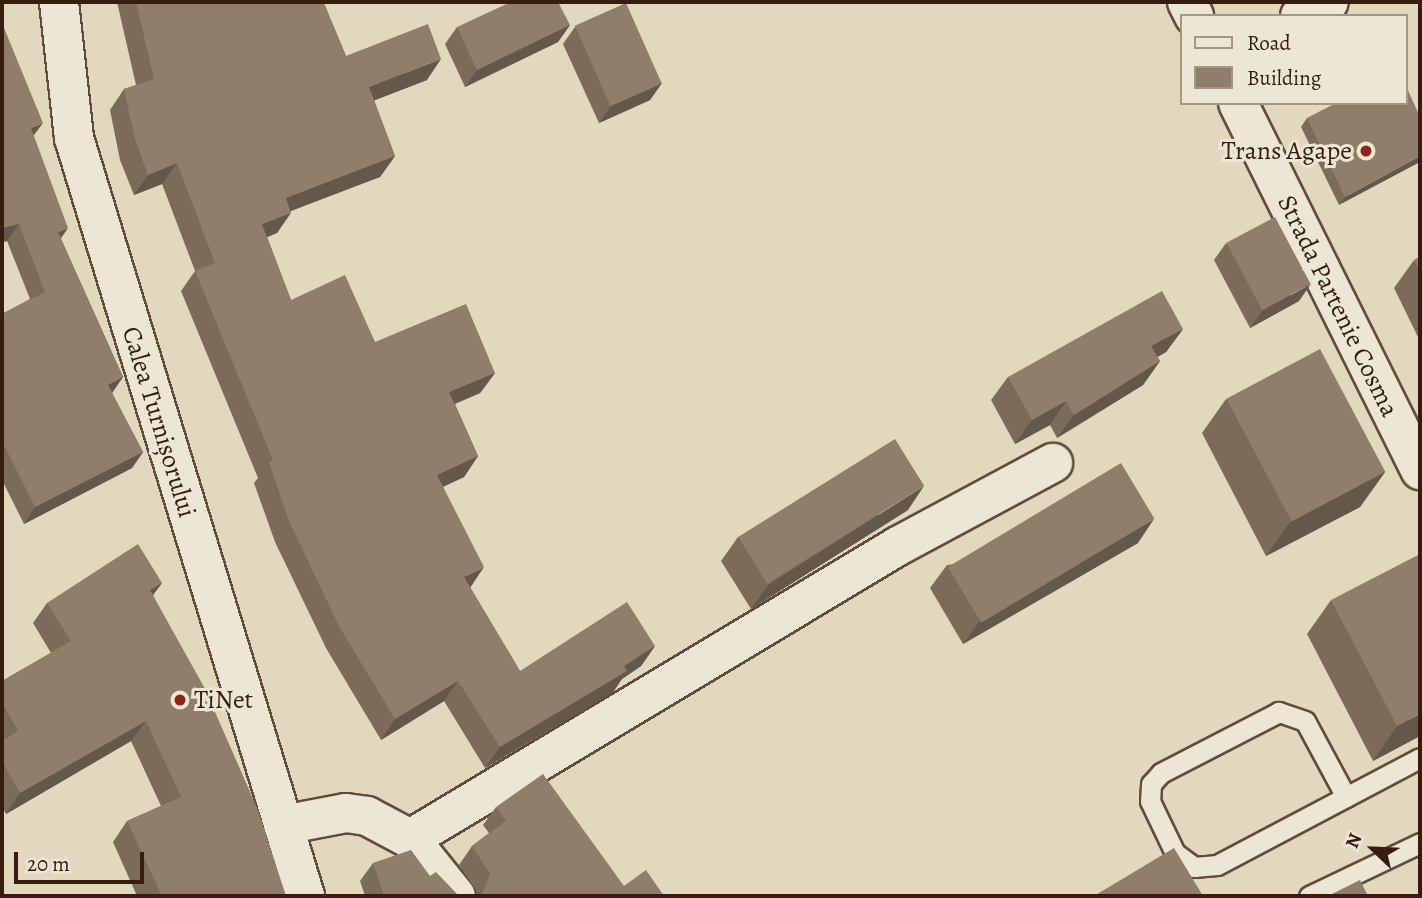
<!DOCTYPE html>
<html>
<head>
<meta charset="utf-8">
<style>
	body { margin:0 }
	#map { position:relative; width:1422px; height:898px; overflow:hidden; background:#e1d8be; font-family:Alegreya,serif }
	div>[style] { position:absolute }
	.roads { filter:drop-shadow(2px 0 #614c39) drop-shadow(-2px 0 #614c39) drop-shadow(0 2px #614c39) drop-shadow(0 -2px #614c39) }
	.service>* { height:19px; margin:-9.5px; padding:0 9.5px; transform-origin:9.5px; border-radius:9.5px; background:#ece6d5 }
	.minor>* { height:38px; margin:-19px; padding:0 19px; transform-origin:19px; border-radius:19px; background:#ece6d5 }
	.tertiary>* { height:38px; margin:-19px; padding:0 19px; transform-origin:19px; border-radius:19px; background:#ece6d5 }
	.wall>* { inset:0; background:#7b6c5a }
	.shaded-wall>* { inset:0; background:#64584a }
	.building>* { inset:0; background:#8f7e69; transform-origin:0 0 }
	.dots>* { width:19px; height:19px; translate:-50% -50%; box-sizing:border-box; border:4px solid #ece6d5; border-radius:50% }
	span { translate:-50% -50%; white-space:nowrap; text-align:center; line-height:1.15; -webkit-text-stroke:6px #ece6d5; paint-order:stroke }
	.poi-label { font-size:26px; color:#361d0d }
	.right { translate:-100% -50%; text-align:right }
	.left { translate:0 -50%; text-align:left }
	.street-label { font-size:26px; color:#361d0d }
	.frame { position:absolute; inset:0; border:4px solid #361d0d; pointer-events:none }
	.legend { position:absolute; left:1180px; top:14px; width:228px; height:91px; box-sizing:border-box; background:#ece6d5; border:2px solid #a39685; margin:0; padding:9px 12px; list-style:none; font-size:21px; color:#361d0d }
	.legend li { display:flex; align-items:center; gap:14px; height:35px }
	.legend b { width:35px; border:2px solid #a39685 }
	.north { position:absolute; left:1338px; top:814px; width:70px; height:70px; -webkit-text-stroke:5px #ece6d5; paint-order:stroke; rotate:293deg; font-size:19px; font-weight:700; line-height:28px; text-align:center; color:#361d0d }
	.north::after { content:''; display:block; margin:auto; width:24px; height:32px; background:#361d0d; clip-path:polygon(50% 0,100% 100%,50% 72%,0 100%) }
	.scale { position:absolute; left:14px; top:852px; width:130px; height:32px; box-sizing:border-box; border:4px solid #361d0d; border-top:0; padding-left:9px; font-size:21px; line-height:24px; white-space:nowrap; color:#361d0d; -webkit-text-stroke:5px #ece6d5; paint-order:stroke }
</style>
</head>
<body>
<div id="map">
	<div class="roads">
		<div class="service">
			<i style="left:1346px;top:797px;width:86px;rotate:-118.3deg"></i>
			<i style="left:1305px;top:721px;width:28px;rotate:-161deg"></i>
			<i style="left:1279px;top:712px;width:133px;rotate:152.7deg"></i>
			<i style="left:1161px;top:773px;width:15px;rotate:132deg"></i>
			<i style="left:1151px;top:784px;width:17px;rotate:93deg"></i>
			<i style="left:1150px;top:801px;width:58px;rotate:64.3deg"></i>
			<i style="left:1175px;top:853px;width:24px;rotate:36deg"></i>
			<i style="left:1194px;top:867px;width:23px;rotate:-5deg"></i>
			<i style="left:1217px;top:865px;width:229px;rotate:-27.8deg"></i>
			<i style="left:1309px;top:896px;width:123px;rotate:-25.5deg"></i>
		</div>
		<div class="minor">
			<i style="left:1187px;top:2px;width:16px;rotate:63deg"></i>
			<i style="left:1300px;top:16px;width:32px;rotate:-26deg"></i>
			<i style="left:1238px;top:103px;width:410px;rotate:63.6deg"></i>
			<i style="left:283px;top:825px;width:64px;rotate:-10.8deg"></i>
			<i style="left:346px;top:813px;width:21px;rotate:8deg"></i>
			<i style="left:367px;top:816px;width:49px;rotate:28.1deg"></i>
			<i style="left:410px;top:839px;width:73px;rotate:51.1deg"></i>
			<i style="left:410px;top:839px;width:569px;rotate:-30.98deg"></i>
			<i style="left:898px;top:546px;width:176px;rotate:-28.2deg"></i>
		</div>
		<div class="tertiary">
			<i style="left:59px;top:2px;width:137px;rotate:83.7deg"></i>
			<i style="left:74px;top:138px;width:792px;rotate:73.05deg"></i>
		</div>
	</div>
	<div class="wall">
		<i style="clip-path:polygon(117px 2px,326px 2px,324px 3px,346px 56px,427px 80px,374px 100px,395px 156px,380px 177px,291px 211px,277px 233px,267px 237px,291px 300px,375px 342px,495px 373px,480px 393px,455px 404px,478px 456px,464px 477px,443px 487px,470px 587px,520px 671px,655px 646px,641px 666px,622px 679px,613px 692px,485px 768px,444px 701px,381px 740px,326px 648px,275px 542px,254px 483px,258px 478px,181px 291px,195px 271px,162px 184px,134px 195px,120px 160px,110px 110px,124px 89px,136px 85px)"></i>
		<i style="clip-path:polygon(2px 23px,61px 239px,123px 377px,112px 393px,143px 452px,132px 468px,24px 524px,2px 480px,2px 314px,30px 299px,7px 241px,2px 242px)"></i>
		<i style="clip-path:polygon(570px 25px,558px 42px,465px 87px,445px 44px,457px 27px)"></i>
		<i style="clip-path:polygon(575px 27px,662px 83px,650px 100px,599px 123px,563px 44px)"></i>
		<i style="clip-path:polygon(1420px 117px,1339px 205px,1301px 127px,1307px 118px)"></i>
		<i style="clip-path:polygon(1226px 243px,1299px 301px,1250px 328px,1214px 260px)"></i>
		<i style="clip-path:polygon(1420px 257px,1420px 341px,1394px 288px,1414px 260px)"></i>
		<i style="clip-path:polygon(1183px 329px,1166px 352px,1157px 357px,1160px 361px,1143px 385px,1057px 438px,1050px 425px,1015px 444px,991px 400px,1008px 377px)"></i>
		<i style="clip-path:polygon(1226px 399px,1385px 472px,1360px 507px,1266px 556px,1202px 433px)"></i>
		<i style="clip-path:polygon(908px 510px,751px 609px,721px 561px,738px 537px)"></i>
		<i style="clip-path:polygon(1138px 543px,963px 644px,930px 588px,947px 565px)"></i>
		<i style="clip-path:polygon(162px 583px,153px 595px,286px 896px,137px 896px,113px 842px,127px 821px,161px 806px,131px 741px,6px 814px,2px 807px,2px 681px,51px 653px,33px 623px,47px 603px)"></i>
		<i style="clip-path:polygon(1331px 600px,1420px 736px,1373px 761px,1307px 634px)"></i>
		<i style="clip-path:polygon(496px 807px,624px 886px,664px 896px,476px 896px,477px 892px,459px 865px,472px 846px,489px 833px,483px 825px)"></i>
		<i style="clip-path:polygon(373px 863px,430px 876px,459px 896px,365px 896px,360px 881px)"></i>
	</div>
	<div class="shaded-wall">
		<i style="clip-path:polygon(570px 25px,558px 42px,465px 87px,477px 70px)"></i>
		<i style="clip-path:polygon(441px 59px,427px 80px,355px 108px,369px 87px)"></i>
		<i style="clip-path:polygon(662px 83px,650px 100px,599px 123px,611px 106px)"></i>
		<i style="clip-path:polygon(43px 123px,31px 139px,31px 128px)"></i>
		<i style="clip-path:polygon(395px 156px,380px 177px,272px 218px,286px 198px)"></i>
		<i style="clip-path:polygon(1420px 156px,1420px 162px,1339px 205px,1345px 197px)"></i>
		<i style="clip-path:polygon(177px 163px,162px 184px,134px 195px,148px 175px)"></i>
		<i style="clip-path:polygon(291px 213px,277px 233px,248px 245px,262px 224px)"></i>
		<i style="clip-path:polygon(19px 224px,7px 241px,2px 242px,2px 228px)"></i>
		<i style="clip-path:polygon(68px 228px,57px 244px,58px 232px)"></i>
		<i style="clip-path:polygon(1311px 284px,1299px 301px,1250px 328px,1262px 311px)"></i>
		<i style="clip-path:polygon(1183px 329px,1166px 352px,1135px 370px,1151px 346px)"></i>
		<i style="clip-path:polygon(1160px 361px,1143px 385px,1057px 438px,1074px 415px)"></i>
		<i style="clip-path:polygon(495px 373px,480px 393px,435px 412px,449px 392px)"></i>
		<i style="clip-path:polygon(123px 377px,112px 393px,108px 385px)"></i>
		<i style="clip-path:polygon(1066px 401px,1050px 425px,1015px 444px,1032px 420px)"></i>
		<i style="clip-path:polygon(143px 452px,132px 468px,24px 524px,35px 507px)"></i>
		<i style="clip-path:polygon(478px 456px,464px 477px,422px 496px,437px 475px)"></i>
		<i style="clip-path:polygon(1385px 472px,1360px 507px,1266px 556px,1290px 522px)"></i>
		<i style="clip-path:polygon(924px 486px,908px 510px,751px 609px,768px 585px)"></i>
		<i style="clip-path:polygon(1154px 519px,1138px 543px,963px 644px,980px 621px)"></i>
		<i style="clip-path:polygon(484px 567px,470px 588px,464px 577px)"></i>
		<i style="clip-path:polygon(162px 583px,147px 603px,150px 590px)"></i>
		<i style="clip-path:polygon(655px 646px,641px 666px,622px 679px,613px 692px,485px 768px,500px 747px)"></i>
		<i style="clip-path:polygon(458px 681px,444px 701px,381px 740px,395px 719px)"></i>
		<i style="clip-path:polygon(1420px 714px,1420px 736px,1373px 761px,1397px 726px)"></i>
		<i style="clip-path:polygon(146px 721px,131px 741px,6px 814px,20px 793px)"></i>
	</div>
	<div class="building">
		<i style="clip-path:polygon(136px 2px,323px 2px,346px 56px,428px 24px,441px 59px,369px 87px,395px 156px,286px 198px,291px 213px,262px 224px,291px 300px,345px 275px,375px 342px,466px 304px,495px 373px,449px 392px,478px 456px,437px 475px,484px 567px,464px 577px,520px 671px,627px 602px,655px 646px,624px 666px,627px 671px,500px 747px,458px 681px,395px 719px,340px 628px,289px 521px,269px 462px,273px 460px,195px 271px,215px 263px,177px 163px,148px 175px,135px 139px,124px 89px,154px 79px)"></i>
		<i style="clip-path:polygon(511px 2px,558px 2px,570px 25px,477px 70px,457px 27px)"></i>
		<i style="left:626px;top:3px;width:88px;height:56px;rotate:66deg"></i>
		<i style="clip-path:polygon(2px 23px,43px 123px,31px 128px,68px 228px,58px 232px,123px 377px,108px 385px,143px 452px,35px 507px,2px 441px,2px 314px,45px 292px,19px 224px,2px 228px)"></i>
		<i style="clip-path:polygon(1406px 86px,1420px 117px,1420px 156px,1345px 197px,1307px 118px,1336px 103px,1406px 103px)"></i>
		<i style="left:1275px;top:217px;width:76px;height:55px;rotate:62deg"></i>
		<i style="clip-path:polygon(1420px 257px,1420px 272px,1414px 260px)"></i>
		<i style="clip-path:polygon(1162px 291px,1183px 329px,1151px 346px,1160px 361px,1074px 415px,1066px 401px,1032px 420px,1008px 377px)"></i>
		<i style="left:1320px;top:349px;width:139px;height:106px;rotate:62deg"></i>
		<i style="left:895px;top:439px;width:55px;height:185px;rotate:58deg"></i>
		<i style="left:1121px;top:463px;width:65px;height:202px;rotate:59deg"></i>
		<i style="clip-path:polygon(138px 544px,162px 583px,150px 590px,204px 687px,258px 810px,286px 896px,162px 896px,127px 821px,181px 797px,146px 721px,20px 793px,2px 761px,2px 741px,18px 731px,2px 702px,2px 681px,71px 641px,47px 603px)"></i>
		<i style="clip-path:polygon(1420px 554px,1420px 714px,1397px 726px,1331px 600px)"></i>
		<i style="clip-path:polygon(543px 774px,624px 886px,646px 870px,664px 896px,472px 896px,482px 895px,490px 874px,472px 846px,506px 821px,496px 807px)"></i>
		<i style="clip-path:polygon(1174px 848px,1203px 896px,1094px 896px)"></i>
		<i style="clip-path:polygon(411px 850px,430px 876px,436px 872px,459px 896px,384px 896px,373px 863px)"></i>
		<i style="clip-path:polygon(1360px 880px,1368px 896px,1328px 896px)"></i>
	</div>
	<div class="dots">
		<i style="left:1366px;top:151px;background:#8f2418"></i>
		<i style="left:180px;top:700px;background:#8f2418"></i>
	</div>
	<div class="poi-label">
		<span class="right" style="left:1352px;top:151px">Trans Agape</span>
		<span class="left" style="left:194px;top:700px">TiNet</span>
	</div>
	<div class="street-label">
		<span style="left:1338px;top:306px;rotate:64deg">Strada Partenie Cosma</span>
		<span style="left:159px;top:422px;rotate:73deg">Calea Turnișorului</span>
	</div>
	<div class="frame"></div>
	<ul class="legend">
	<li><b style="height:9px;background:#ece6d5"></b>Road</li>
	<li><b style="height:19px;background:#8f7e69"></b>Building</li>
	</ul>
	<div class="north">N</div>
	<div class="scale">20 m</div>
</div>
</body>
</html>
